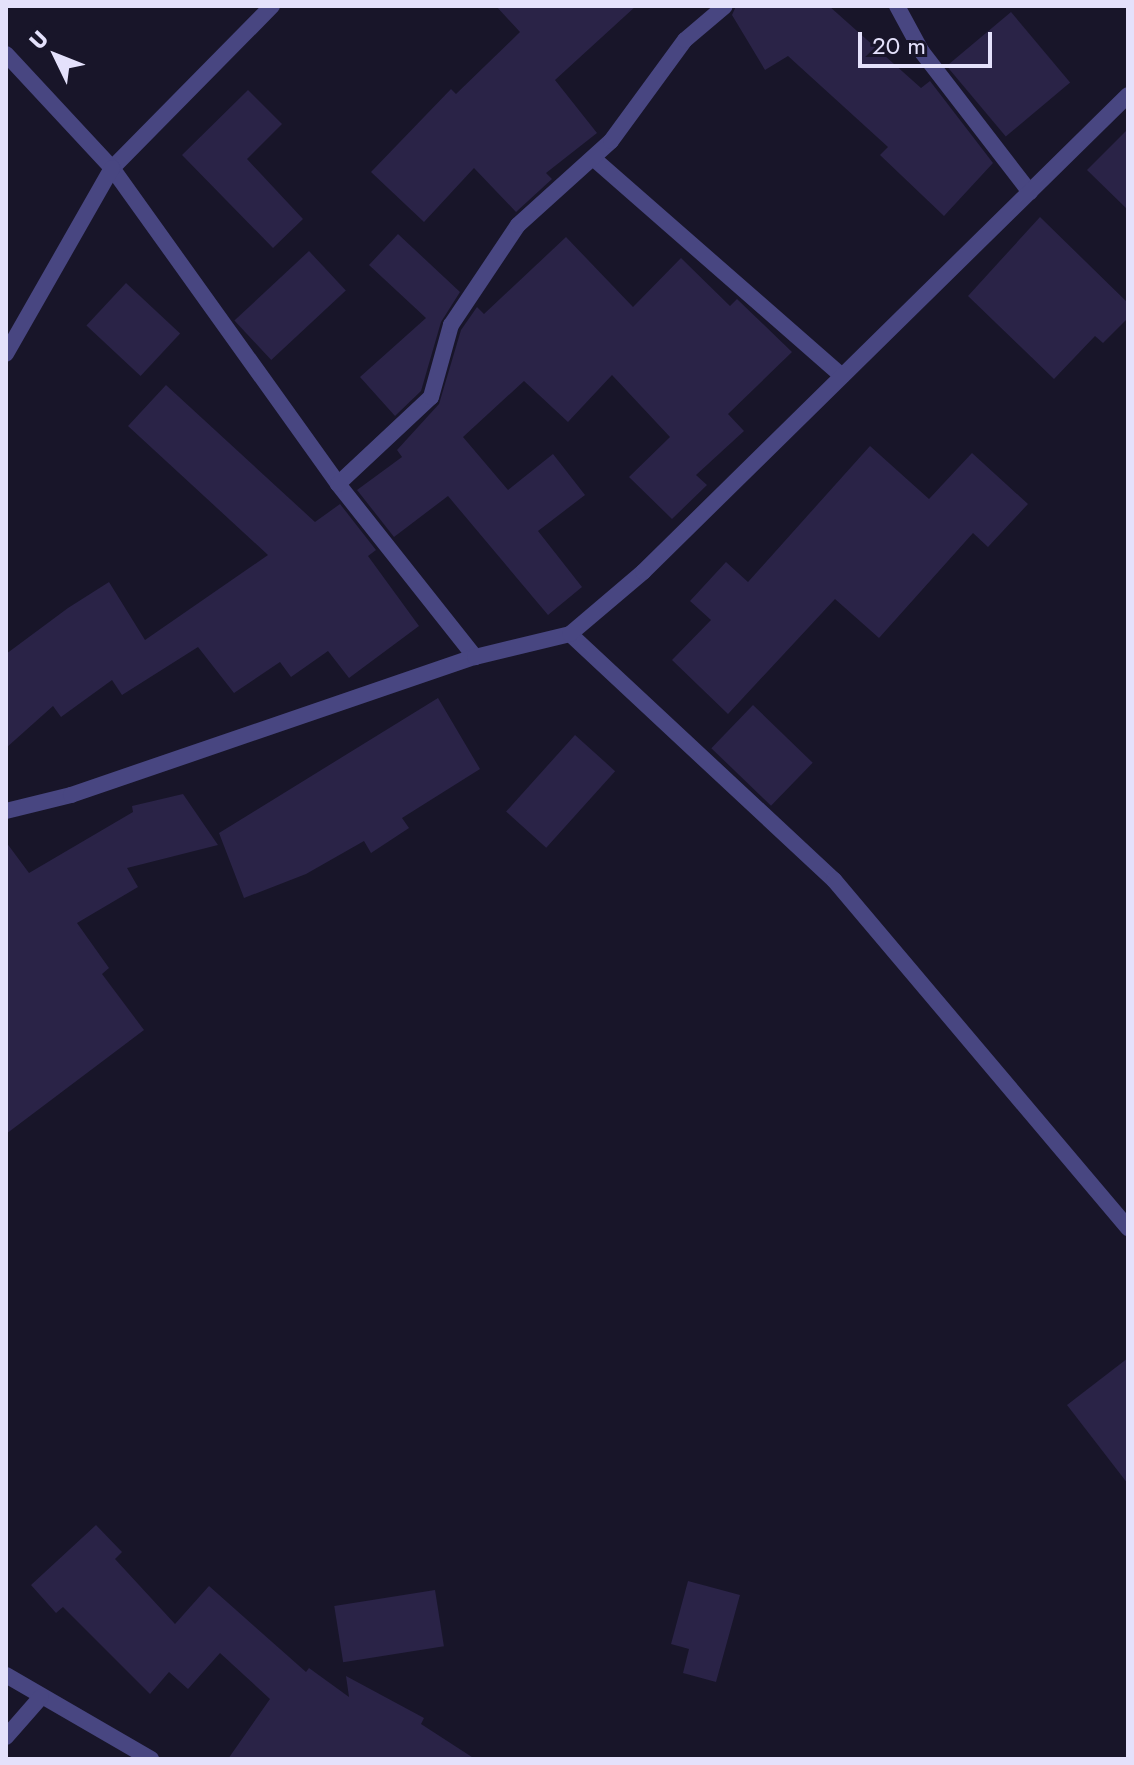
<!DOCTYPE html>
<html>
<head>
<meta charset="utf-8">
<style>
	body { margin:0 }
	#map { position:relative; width:1134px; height:1765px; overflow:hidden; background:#181529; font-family:Jost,sans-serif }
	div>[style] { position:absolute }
	.building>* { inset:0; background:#2a2347; transform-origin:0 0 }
	.minor>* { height:16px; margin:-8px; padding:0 8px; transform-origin:8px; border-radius:8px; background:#484681 }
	span { translate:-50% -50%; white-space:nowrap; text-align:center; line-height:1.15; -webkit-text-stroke:7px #181529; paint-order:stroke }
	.frame { position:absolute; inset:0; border:8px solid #e4e1fb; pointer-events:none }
	.north { position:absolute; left:16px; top:16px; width:80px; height:80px; -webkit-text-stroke:6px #181529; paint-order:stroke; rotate:313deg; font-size:22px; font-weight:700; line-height:32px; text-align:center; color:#e4e1fb }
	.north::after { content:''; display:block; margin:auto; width:28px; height:36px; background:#e4e1fb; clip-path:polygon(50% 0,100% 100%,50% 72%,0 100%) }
	.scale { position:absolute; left:858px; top:32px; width:134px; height:36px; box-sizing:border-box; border:4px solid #e4e1fb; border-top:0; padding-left:10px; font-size:24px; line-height:28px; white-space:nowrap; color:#e4e1fb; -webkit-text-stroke:6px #181529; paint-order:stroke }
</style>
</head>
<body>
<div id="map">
	<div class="building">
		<i style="clip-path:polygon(496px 6px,636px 6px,555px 80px,597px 133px,546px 173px,552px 179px,516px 212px,474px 168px,424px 222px,371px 172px,451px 89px,456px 94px,520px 32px)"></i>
		<i style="clip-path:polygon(736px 6px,829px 6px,921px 88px,930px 81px,993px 163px,944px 216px,880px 155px,888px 147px,788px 56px,765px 70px,732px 15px)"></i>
		<i style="left:1011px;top:12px;width:92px;height:84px;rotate:50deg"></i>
		<i style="clip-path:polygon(248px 90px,282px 124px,247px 159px,303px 219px,273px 248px,182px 155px)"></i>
		<i style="clip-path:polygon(1128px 129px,1128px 210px,1087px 170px)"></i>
		<i style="clip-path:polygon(1040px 217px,1128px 303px,1128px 318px,1103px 343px,1095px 336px,1054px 379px,968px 296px)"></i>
		<i style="clip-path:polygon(398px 234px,460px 292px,441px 322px,421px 391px,395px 416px,360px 377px,426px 318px,369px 265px)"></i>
		<i style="clip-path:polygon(566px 237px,633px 307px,681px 258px,730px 306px,737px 299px,792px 352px,728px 414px,744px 431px,696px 475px,707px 485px,672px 519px,629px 477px,670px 437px,612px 375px,568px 422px,524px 381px,463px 437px,508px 490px,553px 454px,585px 495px,538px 531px,582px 587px,548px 615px,448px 496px,394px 537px,357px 490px,402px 457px,397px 450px,439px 404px,461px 330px,477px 307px,484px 314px)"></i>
		<i style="left:309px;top:251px;width:54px;height:102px;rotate:47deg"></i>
		<i style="left:126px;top:283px;width:74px;height:58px;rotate:43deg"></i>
		<i style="clip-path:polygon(166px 385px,315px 522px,340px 504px,376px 550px,368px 556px,419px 626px,349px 678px,328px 651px,291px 677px,280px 662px,234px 693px,198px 647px,122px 695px,112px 680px,61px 717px,53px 706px,6px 748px,6px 654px,68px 608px,109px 582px,145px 640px,268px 555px,128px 426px)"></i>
		<i style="clip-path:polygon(870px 446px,929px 499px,972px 453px,1028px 504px,988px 547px,973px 533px,879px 638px,835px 599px,728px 714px,672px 660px,711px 620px,690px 601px,726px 562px,748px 582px)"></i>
		<i style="clip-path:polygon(438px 698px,480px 769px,402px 818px,409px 828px,371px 853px,364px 841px,306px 874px,244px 898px,219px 833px)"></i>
		<i style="left:753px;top:705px;width:83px;height:60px;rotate:44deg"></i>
		<i style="left:575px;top:735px;width:54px;height:103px;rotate:42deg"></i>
		<i style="clip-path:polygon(183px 794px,218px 845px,127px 868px,138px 887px,77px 923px,109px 968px,102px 974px,144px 1030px,6px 1134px,6px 842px,29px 873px,133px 812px,132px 806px)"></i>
		<i style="clip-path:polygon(1128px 1358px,1128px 1484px,1067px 1405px)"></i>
		<i style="clip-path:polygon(96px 1525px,122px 1552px,115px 1559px,175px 1624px,209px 1586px,306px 1672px,309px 1668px,349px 1697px,346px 1676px,424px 1718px,421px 1724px,475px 1759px,228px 1759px,270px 1699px,220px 1653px,188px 1689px,169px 1672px,150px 1694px,63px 1607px,56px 1613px,31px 1585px)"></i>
		<i style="clip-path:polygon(688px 1581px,740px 1595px,716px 1682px,683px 1673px,689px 1649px,671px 1644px)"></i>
		<i style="left:435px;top:1590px;width:57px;height:102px;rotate:81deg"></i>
	</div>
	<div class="minor">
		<i style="left:272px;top:6px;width:228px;rotate:134.6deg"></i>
		<i style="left:112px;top:168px;width:388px;rotate:54.4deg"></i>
		<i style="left:338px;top:484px;width:221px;rotate:51.6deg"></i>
		<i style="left:897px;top:6px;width:52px;rotate:61.5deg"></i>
		<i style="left:922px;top:52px;width:177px;rotate:52.4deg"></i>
		<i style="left:6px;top:54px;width:156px;rotate:47.1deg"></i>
		<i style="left:112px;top:168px;width:214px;rotate:119.7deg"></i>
		<i style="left:593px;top:158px;width:331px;rotate:41.2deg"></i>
		<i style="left:338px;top:484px;width:127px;rotate:-43.1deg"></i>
		<i style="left:431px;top:397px;width:75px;rotate:-74.5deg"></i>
		<i style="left:451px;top:325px;width:120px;rotate:-56.2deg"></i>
		<i style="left:518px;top:225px;width:125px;rotate:-42.1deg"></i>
		<i style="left:611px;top:141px;width:125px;rotate:-53.8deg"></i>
		<i style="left:685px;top:40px;width:52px;rotate:-40.4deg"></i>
		<i style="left:570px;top:634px;width:361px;rotate:43deg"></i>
		<i style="left:834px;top:880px;width:456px;rotate:49.8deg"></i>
		<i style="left:6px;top:811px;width:67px;rotate:-13.8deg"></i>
		<i style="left:71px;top:795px;width:427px;rotate:-18.9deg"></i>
		<i style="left:475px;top:657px;width:98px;rotate:-13.6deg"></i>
		<i style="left:570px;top:634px;width:96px;rotate:-40.3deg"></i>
		<i style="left:643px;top:572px;width:680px;rotate:-44.52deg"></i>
		<i style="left:6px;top:1675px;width:168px;rotate:30.1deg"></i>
		<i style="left:6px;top:1737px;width:53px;rotate:-48.8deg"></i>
	</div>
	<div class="frame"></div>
	<div class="north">U</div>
	<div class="scale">20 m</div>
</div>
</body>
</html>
